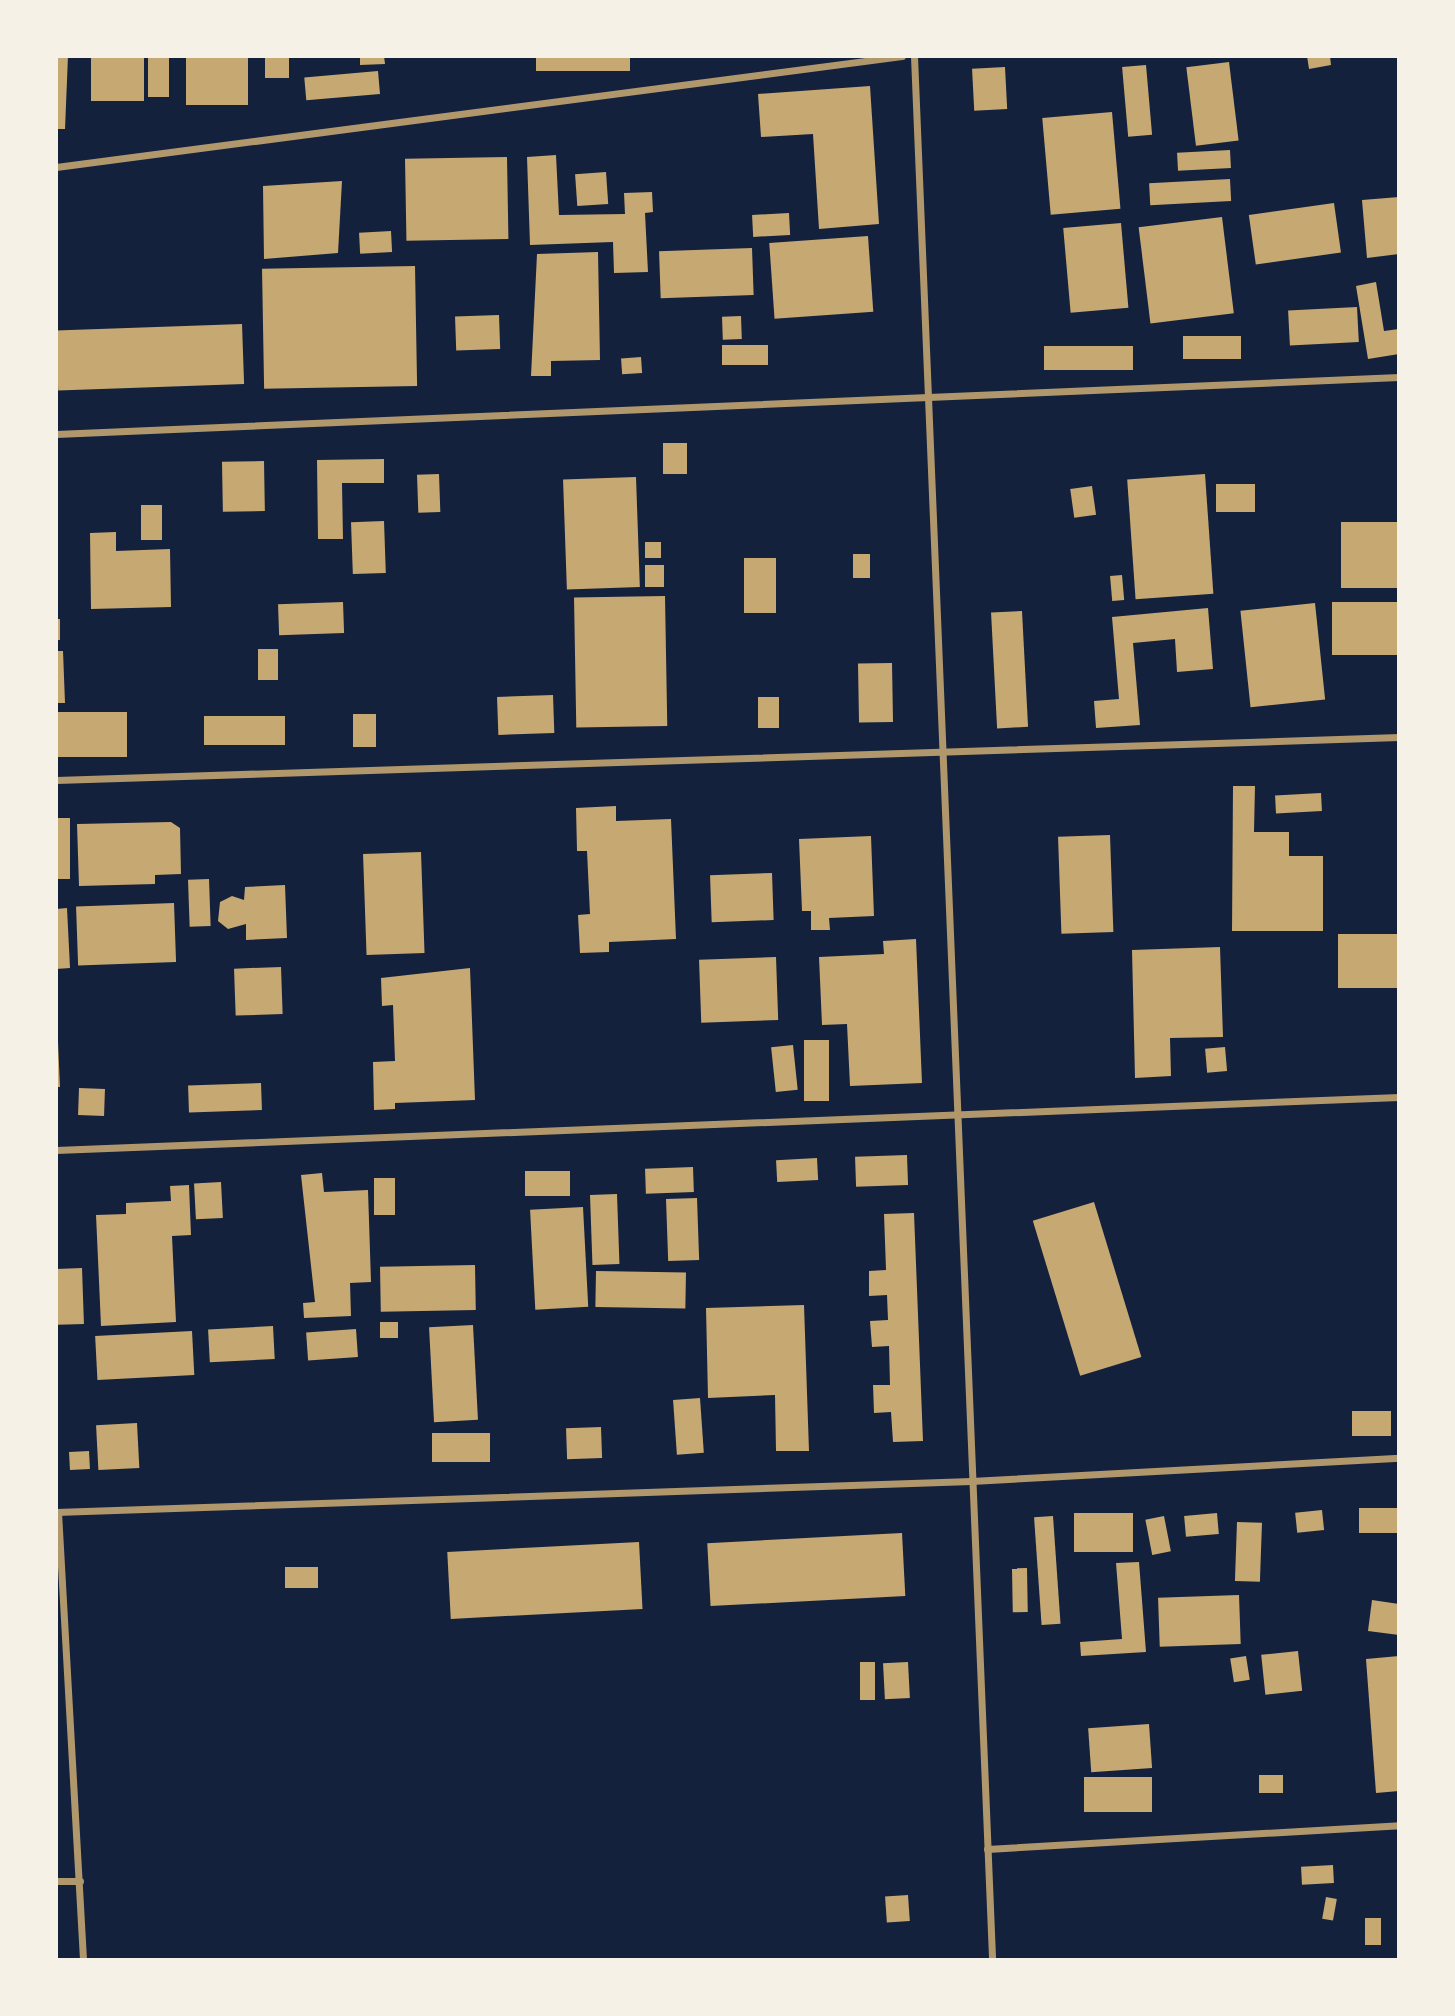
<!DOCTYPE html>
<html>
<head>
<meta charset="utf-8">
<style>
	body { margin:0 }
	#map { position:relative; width:1455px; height:2016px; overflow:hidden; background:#14213d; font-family:Signika,sans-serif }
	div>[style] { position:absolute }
	.building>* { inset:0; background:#c6a872; transform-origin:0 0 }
	.minor>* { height:7px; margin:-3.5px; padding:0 3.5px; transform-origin:3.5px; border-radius:3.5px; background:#b1986c }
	span { translate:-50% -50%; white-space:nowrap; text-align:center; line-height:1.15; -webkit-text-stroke:7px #f6f1e7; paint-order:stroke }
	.frame { position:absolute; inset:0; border:58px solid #f6f1e7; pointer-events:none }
</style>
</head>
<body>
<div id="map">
	<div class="building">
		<i style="clip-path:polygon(56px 56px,68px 56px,65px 129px,56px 129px)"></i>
		<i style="left:91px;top:56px;width:53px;height:45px"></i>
		<i style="left:148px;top:56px;width:21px;height:41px"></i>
		<i style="left:186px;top:56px;width:62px;height:49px"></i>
		<i style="left:265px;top:56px;width:24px;height:22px"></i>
		<i style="clip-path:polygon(360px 56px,384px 56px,385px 64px,360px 65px)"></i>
		<i style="left:536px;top:56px;width:94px;height:15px"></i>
		<i style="clip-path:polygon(1307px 56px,1330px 56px,1331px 65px,1309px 69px)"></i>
		<i style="left:1229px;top:62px;width:79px;height:43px;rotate:83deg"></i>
		<i style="left:1146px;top:65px;width:70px;height:24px;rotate:85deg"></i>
		<i style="left:1005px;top:67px;width:42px;height:33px;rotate:87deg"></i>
		<i style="left:378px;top:71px;width:23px;height:74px;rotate:85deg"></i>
		<i style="clip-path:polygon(870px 86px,879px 224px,819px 229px,813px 134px,761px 137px,758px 94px)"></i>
		<i style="left:1112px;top:112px;width:97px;height:70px;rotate:85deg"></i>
		<i style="left:1230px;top:150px;width:18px;height:53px;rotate:87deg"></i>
		<i style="clip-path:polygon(556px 155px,559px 215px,625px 214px,624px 193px,652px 192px,653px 212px,645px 213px,648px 272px,614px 273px,613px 242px,530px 245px,527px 157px)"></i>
		<i style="left:507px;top:157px;width:82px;height:102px;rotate:89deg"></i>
		<i style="left:606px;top:172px;width:32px;height:31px;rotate:86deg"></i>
		<i style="left:1230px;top:179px;width:22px;height:81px;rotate:87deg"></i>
		<i style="clip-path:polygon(342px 181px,338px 253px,264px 259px,263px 186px)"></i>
		<i style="clip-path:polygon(1399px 197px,1399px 254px,1367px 258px,1362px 200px)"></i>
		<i style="left:1334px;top:203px;width:50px;height:86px;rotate:82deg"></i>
		<i style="left:789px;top:213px;width:22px;height:37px;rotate:87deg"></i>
		<i style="left:1222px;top:217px;width:97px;height:84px;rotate:83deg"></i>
		<i style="left:1121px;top:223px;width:85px;height:58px;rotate:85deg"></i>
		<i style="left:391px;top:231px;width:21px;height:32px;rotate:87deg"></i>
		<i style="left:868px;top:236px;width:76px;height:99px;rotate:86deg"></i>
		<i style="left:752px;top:248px;width:47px;height:93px;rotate:88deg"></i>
		<i style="clip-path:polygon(598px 252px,600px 360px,551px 361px,551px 376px,531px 376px,537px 254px)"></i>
		<i style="left:415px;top:266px;width:120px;height:153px;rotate:89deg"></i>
		<i style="clip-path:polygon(1376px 282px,1384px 331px,1399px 329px,1399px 354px,1368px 359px,1356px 286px)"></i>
		<i style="left:1357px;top:307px;width:35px;height:69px;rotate:87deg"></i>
		<i style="left:499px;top:315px;width:34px;height:44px;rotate:88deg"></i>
		<i style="left:741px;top:316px;width:23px;height:19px;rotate:88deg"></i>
		<i style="left:242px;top:324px;width:60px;height:186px;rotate:88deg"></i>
		<i style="left:1241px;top:336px;width:23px;height:58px;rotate:90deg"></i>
		<i style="left:768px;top:345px;width:20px;height:46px;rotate:90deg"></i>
		<i style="left:1133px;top:346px;width:24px;height:89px;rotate:90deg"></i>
		<i style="left:641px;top:357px;width:16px;height:20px;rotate:86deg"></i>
		<i style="left:663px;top:443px;width:24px;height:31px"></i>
		<i style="clip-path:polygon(384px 459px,384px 483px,342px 483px,343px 539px,318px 539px,317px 460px)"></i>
		<i style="left:264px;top:461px;width:50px;height:42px;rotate:89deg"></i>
		<i style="left:439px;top:474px;width:38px;height:22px;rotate:88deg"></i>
		<i style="left:1205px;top:474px;width:120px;height:78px;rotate:86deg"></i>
		<i style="left:636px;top:477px;width:110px;height:73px;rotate:88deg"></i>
		<i style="left:1216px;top:484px;width:39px;height:28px"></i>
		<i style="left:1092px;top:486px;width:29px;height:22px;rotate:82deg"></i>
		<i style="left:141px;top:505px;width:21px;height:35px"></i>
		<i style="left:384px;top:521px;width:52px;height:33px;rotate:88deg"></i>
		<i style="left:1399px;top:522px;width:66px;height:58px;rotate:90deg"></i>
		<i style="clip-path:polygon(116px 532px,116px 551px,170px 549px,171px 607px,91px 609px,90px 533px)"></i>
		<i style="left:645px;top:542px;width:16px;height:16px"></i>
		<i style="left:853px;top:554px;width:17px;height:24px"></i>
		<i style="left:744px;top:558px;width:32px;height:55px"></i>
		<i style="left:645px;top:565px;width:19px;height:22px"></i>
		<i style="left:1122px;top:575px;width:25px;height:12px;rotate:85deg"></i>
		<i style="left:665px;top:596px;width:130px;height:91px;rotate:89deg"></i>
		<i style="left:343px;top:602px;width:31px;height:65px;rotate:88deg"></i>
		<i style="left:1399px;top:602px;width:53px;height:67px;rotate:90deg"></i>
		<i style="left:1315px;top:603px;width:97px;height:75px;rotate:84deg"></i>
		<i style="clip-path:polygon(1208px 608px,1213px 669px,1177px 672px,1175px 639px,1133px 643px,1140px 725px,1096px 728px,1094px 701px,1119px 699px,1112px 617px)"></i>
		<i style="left:1022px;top:611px;width:116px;height:31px;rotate:87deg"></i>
		<i style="left:56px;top:619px;width:4px;height:21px"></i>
		<i style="left:258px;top:649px;width:20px;height:31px"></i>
		<i style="clip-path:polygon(56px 651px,63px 651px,65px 703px,56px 703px)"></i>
		<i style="left:892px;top:663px;width:59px;height:34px;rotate:89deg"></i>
		<i style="left:553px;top:695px;width:38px;height:56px;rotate:88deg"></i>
		<i style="left:758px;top:697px;width:21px;height:31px"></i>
		<i style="left:127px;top:712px;width:45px;height:71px;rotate:90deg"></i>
		<i style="left:353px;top:714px;width:23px;height:33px"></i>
		<i style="left:285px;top:716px;width:29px;height:81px;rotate:90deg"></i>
		<i style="clip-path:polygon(1233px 786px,1255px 786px,1254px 832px,1289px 832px,1289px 856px,1323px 856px,1323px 931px,1232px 931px)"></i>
		<i style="left:1321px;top:793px;width:18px;height:46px;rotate:87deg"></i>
		<i style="clip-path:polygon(616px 806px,616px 821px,671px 819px,676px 939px,609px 942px,609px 952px,580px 953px,578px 915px,590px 914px,587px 851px,577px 851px,576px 808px)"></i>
		<i style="left:56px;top:818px;width:14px;height:61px"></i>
		<i style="clip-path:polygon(171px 822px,180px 828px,181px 874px,155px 875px,155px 884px,79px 886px,77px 824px)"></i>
		<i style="left:1110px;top:835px;width:97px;height:52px;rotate:88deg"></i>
		<i style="clip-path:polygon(871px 836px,874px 916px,829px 918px,830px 930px,811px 930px,811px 911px,802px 911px,799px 839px)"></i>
		<i style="left:421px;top:852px;width:101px;height:58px;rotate:88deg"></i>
		<i style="left:772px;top:873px;width:47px;height:62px;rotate:88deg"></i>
		<i style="left:209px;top:879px;width:47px;height:21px;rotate:88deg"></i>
		<i style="clip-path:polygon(285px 885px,287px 938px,246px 940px,246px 924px,228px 929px,218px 921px,220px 902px,232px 896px,244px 900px,245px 887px)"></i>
		<i style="left:174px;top:903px;width:59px;height:98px;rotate:88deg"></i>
		<i style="clip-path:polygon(67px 908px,70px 968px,56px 969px,56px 909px)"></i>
		<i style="left:1399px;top:934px;width:54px;height:61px;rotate:90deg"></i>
		<i style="clip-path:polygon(916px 939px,922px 1083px,850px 1086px,847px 1024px,822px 1025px,819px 957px,884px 954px,883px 941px)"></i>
		<i style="clip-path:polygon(1220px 947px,1223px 1037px,1170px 1038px,1171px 1076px,1135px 1078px,1132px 950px)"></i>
		<i style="left:776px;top:957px;width:63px;height:77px;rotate:88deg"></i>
		<i style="left:281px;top:967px;width:47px;height:47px;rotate:88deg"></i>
		<i style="clip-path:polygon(470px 968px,475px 1100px,395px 1103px,395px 1109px,374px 1110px,373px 1062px,395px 1061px,393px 1005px,382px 1006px,381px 978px)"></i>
		<i style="clip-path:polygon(56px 997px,60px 1087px,56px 1087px)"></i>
		<i style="left:804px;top:1040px;width:25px;height:61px"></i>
		<i style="left:793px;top:1045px;width:45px;height:22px;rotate:84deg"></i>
		<i style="left:1225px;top:1047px;width:24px;height:20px;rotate:85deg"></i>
		<i style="left:261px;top:1083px;width:27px;height:73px;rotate:88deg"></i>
		<i style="left:79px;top:1088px;width:26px;height:27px;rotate:2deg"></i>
		<i style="left:907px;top:1155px;width:30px;height:52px;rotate:88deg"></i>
		<i style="left:817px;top:1158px;width:22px;height:41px;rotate:87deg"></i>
		<i style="left:693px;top:1167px;width:25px;height:48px;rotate:88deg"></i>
		<i style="left:570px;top:1171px;width:25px;height:45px;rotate:90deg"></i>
		<i style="clip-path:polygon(322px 1173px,324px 1192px,368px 1190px,371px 1282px,350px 1283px,351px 1316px,304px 1318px,303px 1303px,315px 1302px,301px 1175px)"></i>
		<i style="left:374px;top:1178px;width:21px;height:37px"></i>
		<i style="left:221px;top:1182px;width:36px;height:27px;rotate:87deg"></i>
		<i style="clip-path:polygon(189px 1185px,191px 1235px,172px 1236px,176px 1322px,101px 1326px,96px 1215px,126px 1214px,126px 1203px,171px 1201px,170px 1186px)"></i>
		<i style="left:617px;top:1194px;width:70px;height:27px;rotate:88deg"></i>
		<i style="left:697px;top:1198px;width:62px;height:31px;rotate:88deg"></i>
		<i style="left:1094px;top:1202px;width:162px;height:64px;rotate:73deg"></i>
		<i style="left:583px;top:1207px;width:100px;height:53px;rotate:87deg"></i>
		<i style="clip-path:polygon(914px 1213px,923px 1441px,893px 1442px,891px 1412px,874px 1413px,873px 1385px,890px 1385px,889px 1346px,872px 1347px,870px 1321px,888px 1320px,887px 1295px,869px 1296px,869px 1271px,886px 1270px,884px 1214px)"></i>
		<i style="left:475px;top:1265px;width:45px;height:95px;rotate:89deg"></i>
		<i style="left:82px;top:1268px;width:56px;height:26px;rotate:88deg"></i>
		<i style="left:596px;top:1271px;width:90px;height:36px;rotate:1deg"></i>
		<i style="clip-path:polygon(804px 1305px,809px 1451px,776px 1451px,775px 1395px,708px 1398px,706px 1308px)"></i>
		<i style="left:380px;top:1322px;width:18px;height:16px"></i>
		<i style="left:473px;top:1325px;width:95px;height:44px;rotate:87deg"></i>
		<i style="left:273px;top:1326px;width:33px;height:65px;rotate:87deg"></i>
		<i style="left:356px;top:1329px;width:28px;height:50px;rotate:86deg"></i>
		<i style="left:192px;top:1331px;width:44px;height:97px;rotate:87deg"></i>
		<i style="left:700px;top:1398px;width:55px;height:27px;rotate:86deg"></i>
		<i style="left:1352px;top:1411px;width:39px;height:25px"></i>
		<i style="left:137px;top:1423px;width:45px;height:41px;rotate:87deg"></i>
		<i style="left:601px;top:1427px;width:31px;height:35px;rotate:88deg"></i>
		<i style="left:490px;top:1433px;width:29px;height:58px;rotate:90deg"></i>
		<i style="left:89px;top:1451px;width:18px;height:20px;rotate:87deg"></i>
		<i style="left:1399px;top:1508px;width:25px;height:40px;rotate:90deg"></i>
		<i style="left:1322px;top:1510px;width:20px;height:27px;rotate:84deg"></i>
		<i style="left:1133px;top:1513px;width:39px;height:59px;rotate:90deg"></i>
		<i style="left:1217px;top:1513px;width:21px;height:33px;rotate:85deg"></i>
		<i style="left:1053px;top:1516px;width:108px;height:19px;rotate:86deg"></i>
		<i style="left:1164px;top:1516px;width:36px;height:19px;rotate:79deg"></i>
		<i style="left:1237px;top:1522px;width:25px;height:59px;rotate:2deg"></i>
		<i style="left:902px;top:1533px;width:63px;height:195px;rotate:87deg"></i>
		<i style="left:639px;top:1542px;width:67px;height:192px;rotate:87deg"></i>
		<i style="clip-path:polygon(1139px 1562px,1146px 1652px,1081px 1656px,1080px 1642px,1122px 1639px,1116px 1563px)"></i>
		<i style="left:285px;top:1567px;width:33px;height:21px"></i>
		<i style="left:1027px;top:1568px;width:44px;height:15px;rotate:89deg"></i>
		<i style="left:1239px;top:1595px;width:49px;height:81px;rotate:88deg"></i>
		<i style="clip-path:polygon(1372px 1600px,1399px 1604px,1399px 1635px,1368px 1631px)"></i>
		<i style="left:1298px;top:1651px;width:40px;height:37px;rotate:84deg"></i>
		<i style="left:1246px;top:1656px;width:24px;height:16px;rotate:81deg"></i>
		<i style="clip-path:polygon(1399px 1656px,1399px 1791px,1376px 1793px,1366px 1659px)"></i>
		<i style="left:860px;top:1662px;width:15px;height:38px"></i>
		<i style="left:908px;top:1662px;width:36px;height:25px;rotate:87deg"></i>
		<i style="left:1149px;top:1724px;width:44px;height:61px;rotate:86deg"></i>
		<i style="left:1259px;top:1775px;width:24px;height:18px"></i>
		<i style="left:1152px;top:1777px;width:35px;height:68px;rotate:90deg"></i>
		<i style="left:1333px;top:1865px;width:18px;height:32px;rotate:87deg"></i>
		<i style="left:908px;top:1895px;width:26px;height:23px;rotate:86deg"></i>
		<i style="left:1326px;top:1897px;width:11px;height:22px;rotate:10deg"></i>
		<i style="left:1365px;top:1918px;width:16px;height:27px"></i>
	</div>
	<div class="minor">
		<i style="left:914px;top:56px;width:1906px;rotate:87.65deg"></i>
		<i style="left:56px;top:167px;width:853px;rotate:-7.47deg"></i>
		<i style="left:56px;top:434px;width:1344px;rotate:-2.43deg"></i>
		<i style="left:56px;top:780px;width:1344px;rotate:-1.83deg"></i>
		<i style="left:56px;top:1150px;width:1344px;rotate:-2.26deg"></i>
		<i style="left:56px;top:1512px;width:916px;rotate:-1.94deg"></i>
		<i style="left:971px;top:1481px;width:429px;rotate:-3.1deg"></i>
		<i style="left:58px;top:1512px;width:449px;rotate:86.8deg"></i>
		<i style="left:987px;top:1849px;width:413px;rotate:-3.3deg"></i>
		<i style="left:56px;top:1881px;width:24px"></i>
	</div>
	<div class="frame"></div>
</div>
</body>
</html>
